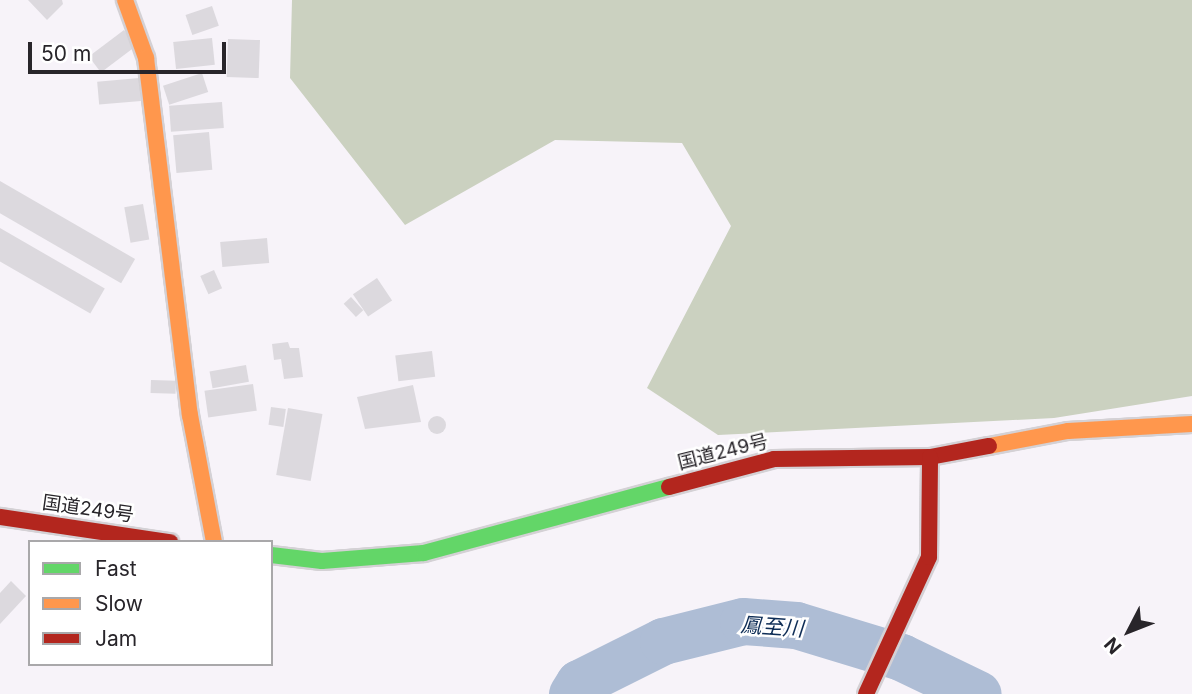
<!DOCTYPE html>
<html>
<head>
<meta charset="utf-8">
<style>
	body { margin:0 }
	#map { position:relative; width:1192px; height:694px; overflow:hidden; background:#f7f3f9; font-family:Inter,"Noto Sans JP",sans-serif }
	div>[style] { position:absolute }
	.forest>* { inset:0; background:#cbd1c0 }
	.river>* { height:47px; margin:-23.5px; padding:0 23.5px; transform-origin:23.5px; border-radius:23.5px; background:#aebdd5 }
	.building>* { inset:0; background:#dcd9de; transform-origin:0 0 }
	.round { border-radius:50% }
	.roads { filter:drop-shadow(2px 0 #d4d1d5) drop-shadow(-2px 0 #d4d1d5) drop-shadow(0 2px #d4d1d5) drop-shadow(0 -2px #d4d1d5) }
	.fast>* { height:16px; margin:-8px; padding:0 8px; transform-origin:8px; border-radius:8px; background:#63d668 }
	.slow>* { height:16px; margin:-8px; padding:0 8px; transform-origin:8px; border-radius:8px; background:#ff974d }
	.jam>* { height:16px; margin:-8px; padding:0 8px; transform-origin:8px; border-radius:8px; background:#b3261e }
	span { translate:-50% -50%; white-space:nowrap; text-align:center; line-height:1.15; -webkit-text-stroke:5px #fff; paint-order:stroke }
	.street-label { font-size:19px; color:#28252a }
	.water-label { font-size:21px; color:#0e2d56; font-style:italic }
	.legend { position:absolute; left:28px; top:540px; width:245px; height:126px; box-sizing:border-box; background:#fff; border:2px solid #a9a8aa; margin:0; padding:9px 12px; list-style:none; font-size:21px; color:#28252a }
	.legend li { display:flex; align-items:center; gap:14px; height:35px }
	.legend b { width:35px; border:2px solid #a9a8aa }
	.north { position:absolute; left:1094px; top:596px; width:70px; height:70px; -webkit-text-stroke:5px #fff; paint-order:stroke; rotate:228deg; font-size:19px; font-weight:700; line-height:28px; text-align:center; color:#28252a }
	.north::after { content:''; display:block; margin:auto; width:24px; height:32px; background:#28252a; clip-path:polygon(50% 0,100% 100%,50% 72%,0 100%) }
	.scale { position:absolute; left:28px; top:42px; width:198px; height:32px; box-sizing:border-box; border:4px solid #28252a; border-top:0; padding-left:9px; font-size:21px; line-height:24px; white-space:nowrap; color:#28252a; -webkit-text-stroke:5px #fff; paint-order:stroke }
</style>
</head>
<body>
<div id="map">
	<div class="forest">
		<i style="clip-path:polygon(292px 0,1192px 0,1192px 396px,1054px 418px,718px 435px,647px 388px,731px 226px,682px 143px,555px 140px,405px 225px,290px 78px)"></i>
	</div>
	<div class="river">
		<i style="left:572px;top:694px;width:13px;rotate:-58deg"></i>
		<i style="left:579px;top:683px;width:94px;rotate:-26.6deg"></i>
		<i style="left:663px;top:641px;width:82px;rotate:-14deg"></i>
		<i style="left:743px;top:621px;width:53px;rotate:4.3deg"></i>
		<i style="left:796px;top:625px;width:110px;rotate:16.9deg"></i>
		<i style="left:901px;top:657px;width:85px;rotate:25.7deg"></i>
	</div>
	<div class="building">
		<i style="clip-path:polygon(28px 0,62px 0,63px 4px,47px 20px)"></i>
		<i style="left:212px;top:6px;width:21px;height:28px;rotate:71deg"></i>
		<i style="left:124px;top:30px;width:20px;height:44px;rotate:53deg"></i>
		<i style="left:212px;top:38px;width:27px;height:39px;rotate:84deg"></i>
		<i style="left:228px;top:39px;width:32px;height:38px;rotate:2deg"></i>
		<i style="left:202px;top:73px;width:20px;height:41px;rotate:72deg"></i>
		<i style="left:139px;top:78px;width:23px;height:42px;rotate:85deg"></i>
		<i style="left:222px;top:102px;width:26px;height:53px;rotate:86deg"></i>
		<i style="left:209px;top:132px;width:38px;height:36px;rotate:85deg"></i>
		<i style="left:0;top:181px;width:156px;height:28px;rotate:30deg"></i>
		<i style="left:143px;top:204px;width:36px;height:19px;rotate:80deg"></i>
		<i style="left:0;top:228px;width:121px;height:29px;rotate:30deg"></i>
		<i style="left:267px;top:238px;width:25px;height:47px;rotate:85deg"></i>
		<i style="left:214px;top:270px;width:20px;height:15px;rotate:66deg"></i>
		<i style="left:377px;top:278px;width:27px;height:29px;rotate:56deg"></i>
		<i style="left:351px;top:297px;width:18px;height:10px;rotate:47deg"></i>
		<i style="clip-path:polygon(288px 342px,290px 348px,299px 348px,303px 377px,284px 379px,281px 359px,274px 360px,272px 344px)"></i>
		<i style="left:432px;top:351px;width:26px;height:37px;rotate:83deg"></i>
		<i style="left:246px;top:365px;width:17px;height:37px;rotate:80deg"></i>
		<i style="left:151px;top:380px;width:25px;height:13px;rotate:2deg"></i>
		<i style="left:253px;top:384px;width:27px;height:49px;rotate:82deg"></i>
		<i style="clip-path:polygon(413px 385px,421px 422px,365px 429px,357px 397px)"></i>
		<i style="left:271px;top:407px;width:15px;height:18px;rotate:8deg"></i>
		<i style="left:288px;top:408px;width:35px;height:68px;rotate:10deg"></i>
		<i class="round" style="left:428px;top:416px;width:18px;height:18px"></i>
		<i style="clip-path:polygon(11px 581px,26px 596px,0 624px,0 593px)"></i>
	</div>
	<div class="roads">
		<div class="fast">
			<i style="left:271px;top:555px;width:51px;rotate:6.7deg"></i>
			<i style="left:322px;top:561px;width:102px;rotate:-4.5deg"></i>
			<i style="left:424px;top:553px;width:254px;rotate:-15.1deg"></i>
		</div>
		<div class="slow">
			<i style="left:125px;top:0;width:62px;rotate:70.1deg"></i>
			<i style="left:146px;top:58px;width:360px;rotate:83deg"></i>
			<i style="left:190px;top:415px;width:129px;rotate:79.3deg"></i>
			<i style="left:989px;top:446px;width:80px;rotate:-10.8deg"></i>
			<i style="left:1068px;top:431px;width:124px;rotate:-3.2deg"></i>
		</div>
		<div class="jam">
			<i style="left:669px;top:487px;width:109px;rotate:-14.9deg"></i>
			<i style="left:774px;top:459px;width:156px;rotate:-0.7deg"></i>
			<i style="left:930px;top:457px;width:60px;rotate:-10.6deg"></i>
			<i style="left:0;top:517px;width:172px;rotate:8.4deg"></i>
			<i style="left:866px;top:694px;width:151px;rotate:-65.3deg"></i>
			<i style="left:929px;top:557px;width:100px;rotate:-89.4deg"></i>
		</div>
	</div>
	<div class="street-label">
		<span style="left:723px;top:452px;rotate:-14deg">国道249号</span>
		<span style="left:88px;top:509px;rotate:8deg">国道249号</span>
	</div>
	<div class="water-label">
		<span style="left:772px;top:627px;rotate:4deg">鳳至川</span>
	</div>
	<ul class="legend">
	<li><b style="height:9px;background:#63d668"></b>Fast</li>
	<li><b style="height:9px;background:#ff974d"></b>Slow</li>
	<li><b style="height:9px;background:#b3261e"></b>Jam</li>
	</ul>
	<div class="north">N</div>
	<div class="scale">50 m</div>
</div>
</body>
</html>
